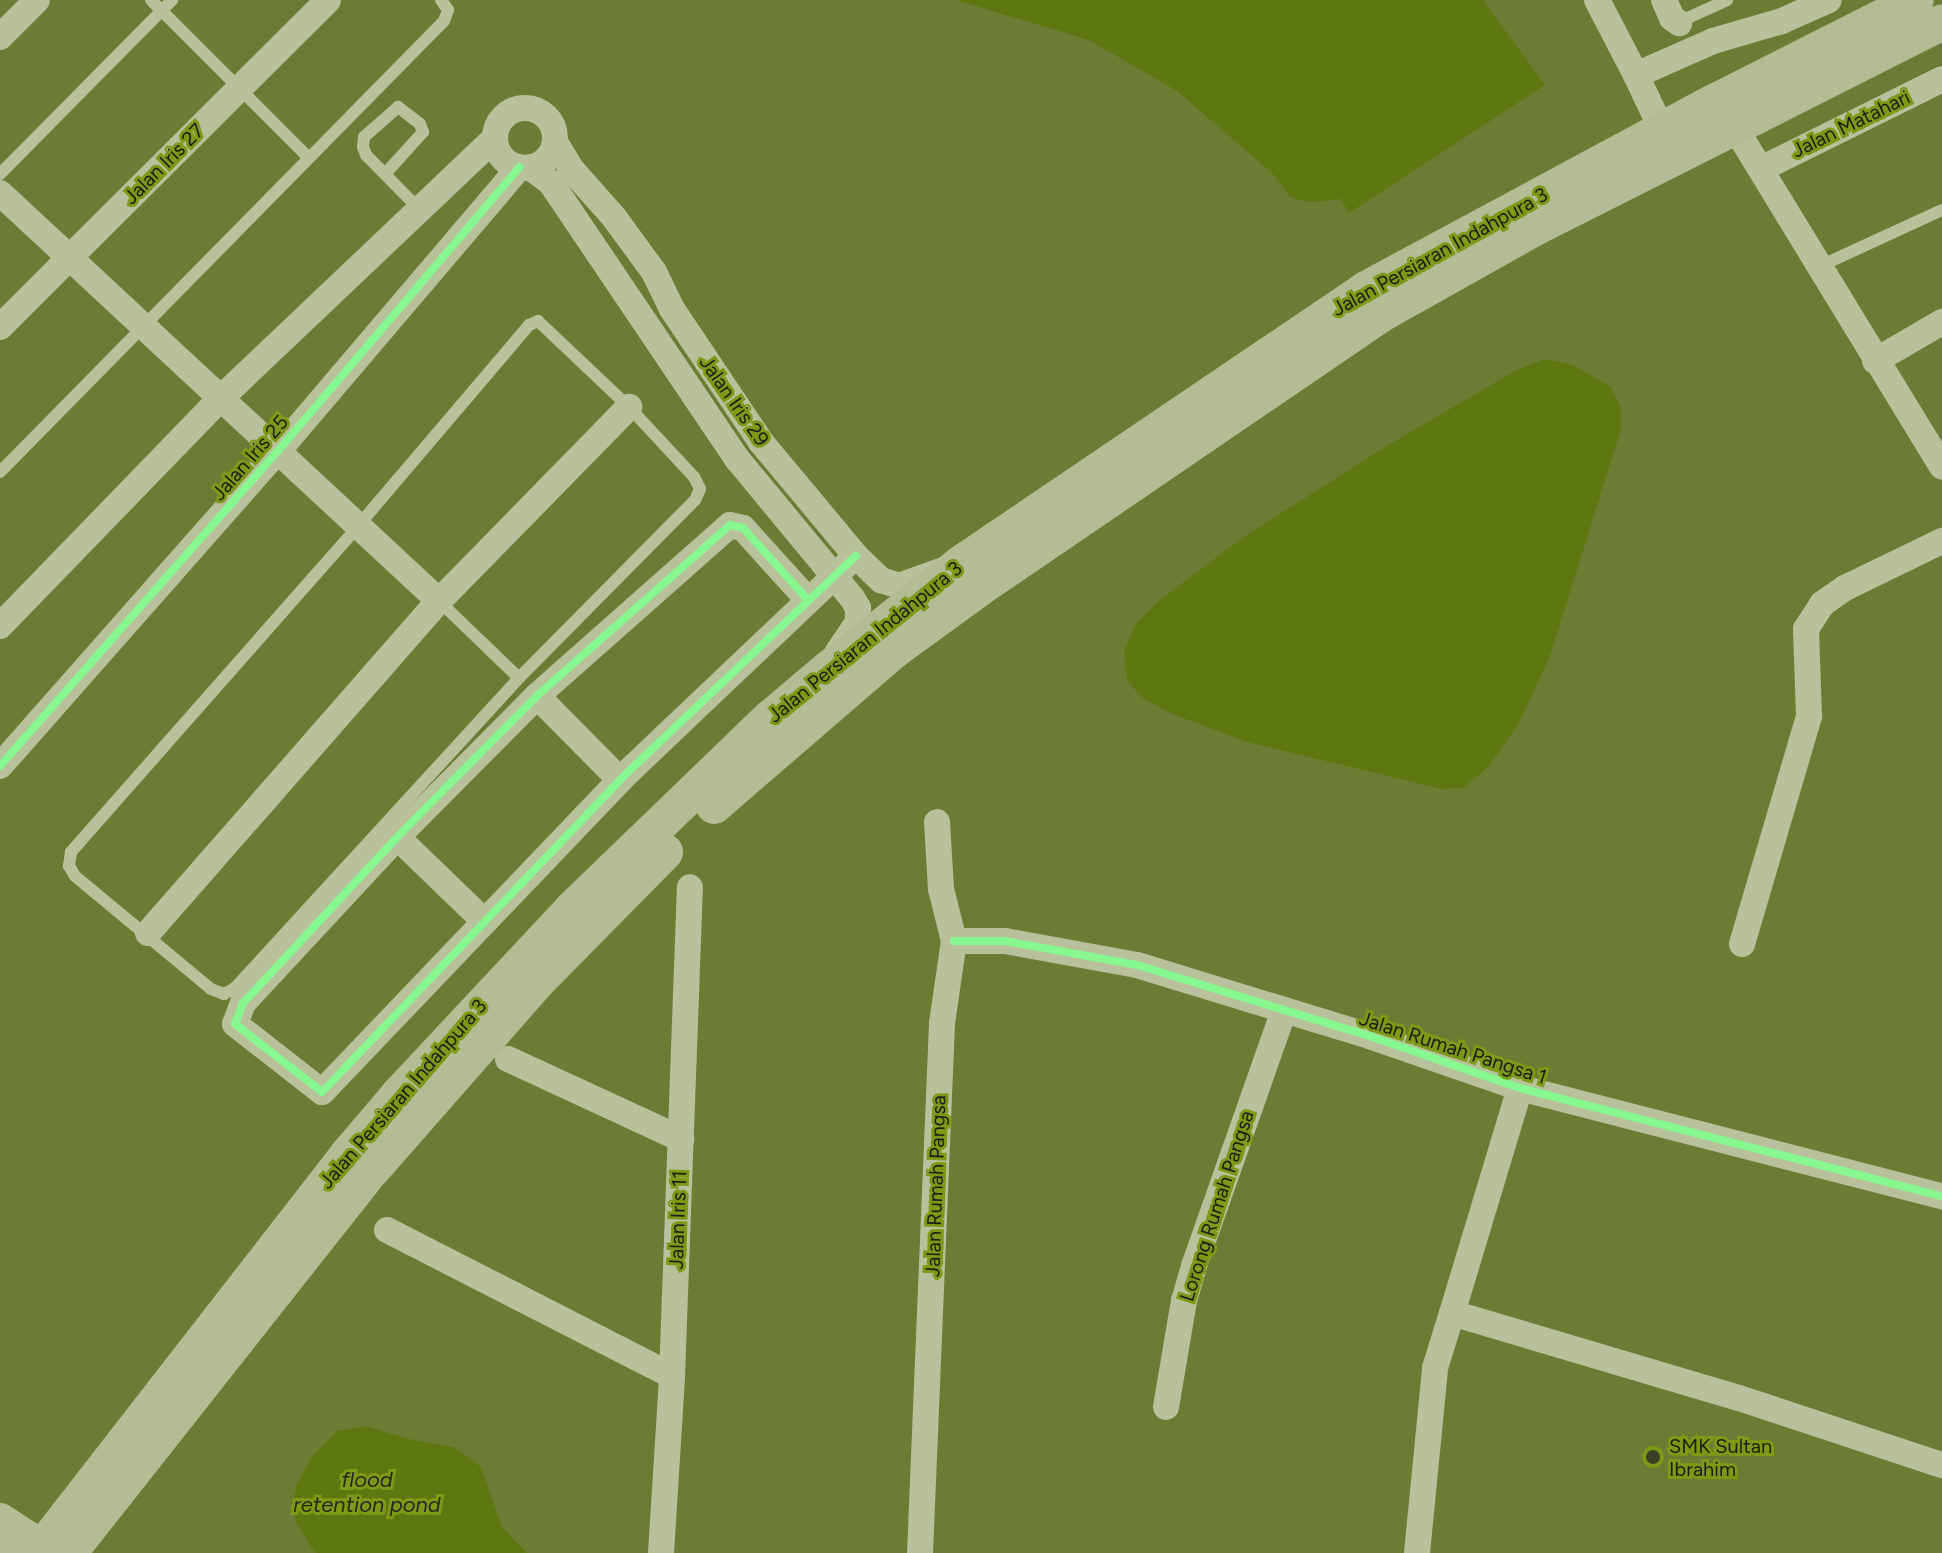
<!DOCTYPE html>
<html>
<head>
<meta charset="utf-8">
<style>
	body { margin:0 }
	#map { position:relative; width:1942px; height:1553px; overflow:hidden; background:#6c7c34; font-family:Figtree,sans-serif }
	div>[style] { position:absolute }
	.water>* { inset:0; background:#5f7711 }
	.lane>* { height:12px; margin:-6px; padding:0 6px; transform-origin:6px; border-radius:6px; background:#b8c19b }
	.street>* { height:26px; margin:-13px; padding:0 13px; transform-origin:13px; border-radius:13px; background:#b8c19b }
	.street>.ring { margin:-13px; padding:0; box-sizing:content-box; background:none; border:26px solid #b8c19b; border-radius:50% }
	.secondary>* { height:36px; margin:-18px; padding:0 18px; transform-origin:18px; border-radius:18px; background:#b3bc94 }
	.cycleway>* { height:8px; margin:-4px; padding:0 4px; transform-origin:4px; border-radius:4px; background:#87f88f }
	.dots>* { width:22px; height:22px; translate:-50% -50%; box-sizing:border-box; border:4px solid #7c9a16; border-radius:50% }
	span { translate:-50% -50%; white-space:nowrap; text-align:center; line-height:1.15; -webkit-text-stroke:6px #7c9a16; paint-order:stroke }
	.street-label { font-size:20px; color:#1d1d1d }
	.poi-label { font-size:20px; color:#1d1d1d }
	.left { translate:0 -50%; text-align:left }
	.water-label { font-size:22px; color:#272822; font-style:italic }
</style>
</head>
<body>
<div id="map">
	<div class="water">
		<i style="clip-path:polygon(956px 0,1483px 0,1545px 85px,1349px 213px,1341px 199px,1310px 202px,1291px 198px,1272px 173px,1177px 91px,1089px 40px)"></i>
		<i style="clip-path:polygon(1544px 359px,1573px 365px,1611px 387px,1621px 408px,1621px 429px,1550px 656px,1519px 723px,1489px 766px,1463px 788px,1442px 789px,1247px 742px,1170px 713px,1144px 699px,1127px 681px,1124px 652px,1135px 625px,1160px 600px,1242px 538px,1390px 444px,1515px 371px)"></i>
		<i style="clip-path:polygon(366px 1426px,409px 1439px,454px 1447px,481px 1467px,502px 1527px,527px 1553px,315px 1553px,297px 1524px,292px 1506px,297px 1484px,311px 1458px,337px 1431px)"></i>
	</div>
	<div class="lane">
		<i style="left:151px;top:0;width:223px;rotate:45deg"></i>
		<i style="left:1679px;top:22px;width:53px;rotate:-24.6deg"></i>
		<i style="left:0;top:174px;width:245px;rotate:-45.3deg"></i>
		<i style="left:385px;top:174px;width:57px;rotate:-47.9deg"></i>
		<i style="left:423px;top:132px;width:9px;rotate:-111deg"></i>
		<i style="left:420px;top:124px;width:28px;rotate:-142deg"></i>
		<i style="left:398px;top:107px;width:45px;rotate:138.6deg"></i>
		<i style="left:364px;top:137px;width:10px;rotate:96deg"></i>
		<i style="left:363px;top:147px;width:9px;rotate:69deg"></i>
		<i style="left:366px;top:155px;width:78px;rotate:45.5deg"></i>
		<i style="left:1818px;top:267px;width:136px;rotate:-24.7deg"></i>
		<i style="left:538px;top:321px;width:125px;rotate:43.4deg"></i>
		<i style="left:629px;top:407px;width:96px;rotate:47.1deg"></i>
		<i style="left:694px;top:477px;width:13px;rotate:63deg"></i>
		<i style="left:700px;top:489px;width:12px;rotate:114deg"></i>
		<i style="left:695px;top:500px;width:250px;rotate:134.7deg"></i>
		<i style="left:519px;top:678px;width:420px;rotate:132.5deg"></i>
		<i style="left:235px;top:988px;width:13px;rotate:151deg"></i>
		<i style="left:224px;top:994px;width:14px;rotate:-159deg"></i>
		<i style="left:211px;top:989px;width:177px;rotate:-140.3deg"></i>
		<i style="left:75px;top:876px;width:12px;rotate:-121deg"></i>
		<i style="left:69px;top:866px;width:14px;rotate:-82deg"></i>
		<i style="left:71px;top:852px;width:434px;rotate:-48.6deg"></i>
		<i style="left:358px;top:526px;width:264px;rotate:-49.6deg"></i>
		<i style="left:529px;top:325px;width:10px;rotate:-24deg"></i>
		<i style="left:0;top:472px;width:633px;rotate:-45.45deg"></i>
		<i style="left:444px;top:21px;width:12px;rotate:-70deg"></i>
		<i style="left:448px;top:10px;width:12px;rotate:-125deg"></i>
		<i style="left:439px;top:601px;width:111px;rotate:43.9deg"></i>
	</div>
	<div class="street">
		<i style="left:1597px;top:0;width:85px;rotate:62.5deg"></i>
		<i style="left:1664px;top:0;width:20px;rotate:66deg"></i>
		<i style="left:1672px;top:18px;width:9px;rotate:36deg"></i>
		<i style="left:0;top:37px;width:52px;rotate:-45deg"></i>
		<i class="ring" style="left:495px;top:108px;width:34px;height:34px"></i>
		<i style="left:1734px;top:126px;width:399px;rotate:58.6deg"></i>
		<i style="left:1662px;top:130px;width:61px;rotate:-115.3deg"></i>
		<i style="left:1636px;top:75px;width:84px;rotate:-23.8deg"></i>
		<i style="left:1713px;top:41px;width:72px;rotate:-16.2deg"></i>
		<i style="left:1782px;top:21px;width:51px;rotate:-24.1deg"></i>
		<i style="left:555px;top:142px;width:33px;rotate:59deg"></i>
		<i style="left:572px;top:170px;width:62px;rotate:48.3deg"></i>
		<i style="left:613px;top:216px;width:69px;rotate:53.8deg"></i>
		<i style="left:654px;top:272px;width:41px;rotate:64.1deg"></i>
		<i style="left:672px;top:309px;width:160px;rotate:56.2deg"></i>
		<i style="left:761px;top:442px;width:148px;rotate:50.2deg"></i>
		<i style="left:856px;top:556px;width:35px;rotate:44deg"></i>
		<i style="left:881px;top:580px;width:19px;rotate:18deg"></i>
		<i style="left:899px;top:586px;width:45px;rotate:-19.7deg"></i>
		<i style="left:530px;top:167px;width:26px;rotate:37deg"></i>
		<i style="left:551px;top:183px;width:334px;rotate:56deg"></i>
		<i style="left:738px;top:460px;width:179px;rotate:50.4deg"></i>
		<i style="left:852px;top:598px;width:12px;rotate:59deg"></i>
		<i style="left:858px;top:608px;width:14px;rotate:90deg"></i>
		<i style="left:858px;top:622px;width:36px;rotate:124deg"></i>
		<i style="left:1761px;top:169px;width:202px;rotate:-26.4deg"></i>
		<i style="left:0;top:193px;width:599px;rotate:42.9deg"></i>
		<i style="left:0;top:327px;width:463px;rotate:-44.9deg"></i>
		<i style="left:1875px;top:361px;width:78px;rotate:-30.2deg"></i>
		<i style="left:808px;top:600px;width:97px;rotate:-132.1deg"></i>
		<i style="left:743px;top:528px;width:13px;rotate:-167deg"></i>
		<i style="left:730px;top:525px;width:258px;rotate:138.5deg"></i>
		<i style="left:537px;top:696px;width:192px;rotate:134.8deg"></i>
		<i style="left:402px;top:832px;width:233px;rotate:132.9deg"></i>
		<i style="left:243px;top:1003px;width:22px;rotate:111deg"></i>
		<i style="left:235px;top:1024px;width:110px;rotate:38deg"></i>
		<i style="left:322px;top:1092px;width:443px;rotate:-46.3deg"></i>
		<i style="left:628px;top:772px;width:314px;rotate:-43.5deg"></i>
		<i style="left:0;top:626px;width:318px;rotate:-45.9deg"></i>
		<i style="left:221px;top:398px;width:378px;rotate:-43.5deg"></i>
		<i style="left:537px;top:696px;width:118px;rotate:45.3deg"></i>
		<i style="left:0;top:766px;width:420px;rotate:-48.6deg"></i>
		<i style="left:278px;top:451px;width:373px;rotate:-49.6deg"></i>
		<i style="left:397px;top:837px;width:122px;rotate:44deg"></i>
		<i style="left:148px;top:933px;width:441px;rotate:-48.8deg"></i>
		<i style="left:439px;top:601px;width:272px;rotate:-45.6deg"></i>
		<i style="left:954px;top:941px;width:51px"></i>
		<i style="left:1005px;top:941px;width:134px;rotate:10.3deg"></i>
		<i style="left:1137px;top:965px;width:246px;rotate:17deg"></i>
		<i style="left:1372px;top:1037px;width:157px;rotate:19deg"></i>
		<i style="left:1520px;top:1088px;width:436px;rotate:14.4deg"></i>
		<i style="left:1742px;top:944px;width:238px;rotate:-73.6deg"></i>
		<i style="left:1809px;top:716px;width:87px;rotate:-92deg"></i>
		<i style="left:1806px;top:629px;width:30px;rotate:-57deg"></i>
		<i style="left:1822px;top:604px;width:28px;rotate:-35deg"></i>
		<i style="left:1845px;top:588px;width:108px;rotate:-25.9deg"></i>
		<i style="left:508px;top:1059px;width:191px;rotate:24.8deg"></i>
		<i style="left:1520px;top:1088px;width:235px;rotate:106.8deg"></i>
		<i style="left:1452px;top:1313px;width:299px;rotate:16.5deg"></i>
		<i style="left:1739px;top:1398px;width:214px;rotate:18.3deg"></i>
		<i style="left:387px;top:1230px;width:320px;rotate:27.1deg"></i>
		<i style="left:1166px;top:1407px;width:108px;rotate:-80.4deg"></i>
		<i style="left:1184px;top:1301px;width:36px;rotate:-74deg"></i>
		<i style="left:1194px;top:1266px;width:271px;rotate:-70.6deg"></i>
		<i style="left:661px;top:1553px;width:177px;rotate:-86.4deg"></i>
		<i style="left:672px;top:1376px;width:489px;rotate:-87.9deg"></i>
		<i style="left:920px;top:1553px;width:530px;rotate:-87.62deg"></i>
		<i style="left:942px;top:1023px;width:83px;rotate:-81.7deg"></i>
		<i style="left:954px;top:941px;width:54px;rotate:-104deg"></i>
		<i style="left:941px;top:889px;width:67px;rotate:-93.4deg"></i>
		<i style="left:1417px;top:1553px;width:186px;rotate:-84.4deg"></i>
		<i style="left:1435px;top:1368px;width:58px;rotate:-72.8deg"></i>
	</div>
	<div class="secondary">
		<i style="left:714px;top:806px;width:239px;rotate:-40.8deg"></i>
		<i style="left:895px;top:650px;width:105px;rotate:-36.1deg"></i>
		<i style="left:980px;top:588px;width:482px;rotate:-34.3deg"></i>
		<i style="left:1378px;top:316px;width:178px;rotate:-29.3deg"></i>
		<i style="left:1533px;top:229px;width:458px;rotate:-26.8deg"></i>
		<i style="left:0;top:1521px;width:59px;rotate:33.1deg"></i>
		<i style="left:0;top:1552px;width:1px;rotate:45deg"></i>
		<i style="left:38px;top:1553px;width:505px;rotate:-52.15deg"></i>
		<i style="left:348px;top:1154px;width:79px;rotate:-49.6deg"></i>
		<i style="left:399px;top:1094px;width:253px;rotate:-46.9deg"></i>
		<i style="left:572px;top:909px;width:275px;rotate:-44deg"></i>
		<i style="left:770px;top:718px;width:76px;rotate:-40.2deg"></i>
		<i style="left:828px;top:669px;width:169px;rotate:-38.5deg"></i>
		<i style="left:960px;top:564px;width:490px;rotate:-34.1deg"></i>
		<i style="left:1366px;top:289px;width:395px;rotate:-28.3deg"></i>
		<i style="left:1714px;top:102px;width:226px;rotate:-26.8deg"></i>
		<i style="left:69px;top:1553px;width:488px;rotate:-51.7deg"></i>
		<i style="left:372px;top:1170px;width:249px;rotate:-48.7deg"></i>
		<i style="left:536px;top:983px;width:184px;rotate:-45.4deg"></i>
	</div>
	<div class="cycleway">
		<i style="left:808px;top:600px;width:97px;rotate:-132.1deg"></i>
		<i style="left:743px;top:528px;width:13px;rotate:-167deg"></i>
		<i style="left:730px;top:525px;width:258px;rotate:138.5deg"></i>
		<i style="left:537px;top:696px;width:192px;rotate:134.8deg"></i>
		<i style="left:402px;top:832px;width:233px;rotate:132.9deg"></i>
		<i style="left:243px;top:1003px;width:22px;rotate:111deg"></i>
		<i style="left:235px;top:1024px;width:110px;rotate:38deg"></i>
		<i style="left:322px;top:1092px;width:443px;rotate:-46.3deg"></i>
		<i style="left:628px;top:772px;width:314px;rotate:-43.5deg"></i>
		<i style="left:0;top:766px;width:420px;rotate:-48.6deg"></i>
		<i style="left:278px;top:451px;width:373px;rotate:-49.6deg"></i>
		<i style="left:954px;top:941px;width:51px"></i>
		<i style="left:1005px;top:941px;width:134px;rotate:10.3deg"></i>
		<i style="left:1137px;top:965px;width:246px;rotate:17deg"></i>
		<i style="left:1372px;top:1037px;width:157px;rotate:19deg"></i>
		<i style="left:1520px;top:1088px;width:436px;rotate:14.4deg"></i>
	</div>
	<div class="dots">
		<i style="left:1653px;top:1457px;background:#393e25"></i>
	</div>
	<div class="street-label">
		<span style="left:1851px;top:124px;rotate:-26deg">Jalan Matahari</span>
		<span style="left:164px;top:164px;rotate:-45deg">Jalan Iris 27</span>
		<span style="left:1440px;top:252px;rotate:-29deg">Jalan Persiaran Indahpura 3</span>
		<span style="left:734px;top:401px;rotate:55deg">Jalan Iris 29</span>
		<span style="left:250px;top:458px;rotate:-49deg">Jalan Iris 25</span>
		<span style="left:865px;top:642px;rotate:-39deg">Jalan Persiaran Indahpura 3</span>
		<span style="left:1453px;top:1048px;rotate:18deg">Jalan Rumah Pangsa 1</span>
		<span style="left:403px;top:1094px;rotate:-49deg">Jalan Persiaran Indahpura 3</span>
		<span style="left:936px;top:1186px;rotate:-88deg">Jalan Rumah Pangsa</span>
		<span style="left:1217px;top:1206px;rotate:-72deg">Lorong Rumah Pangsa</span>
		<span style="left:678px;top:1220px;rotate:-88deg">Jalan Iris 11</span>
	</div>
	<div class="poi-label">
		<span class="left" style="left:1669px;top:1458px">SMK Sultan<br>Ibrahim</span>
	</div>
	<div class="water-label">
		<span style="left:367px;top:1492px">flood<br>retention pond</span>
	</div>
</div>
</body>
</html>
